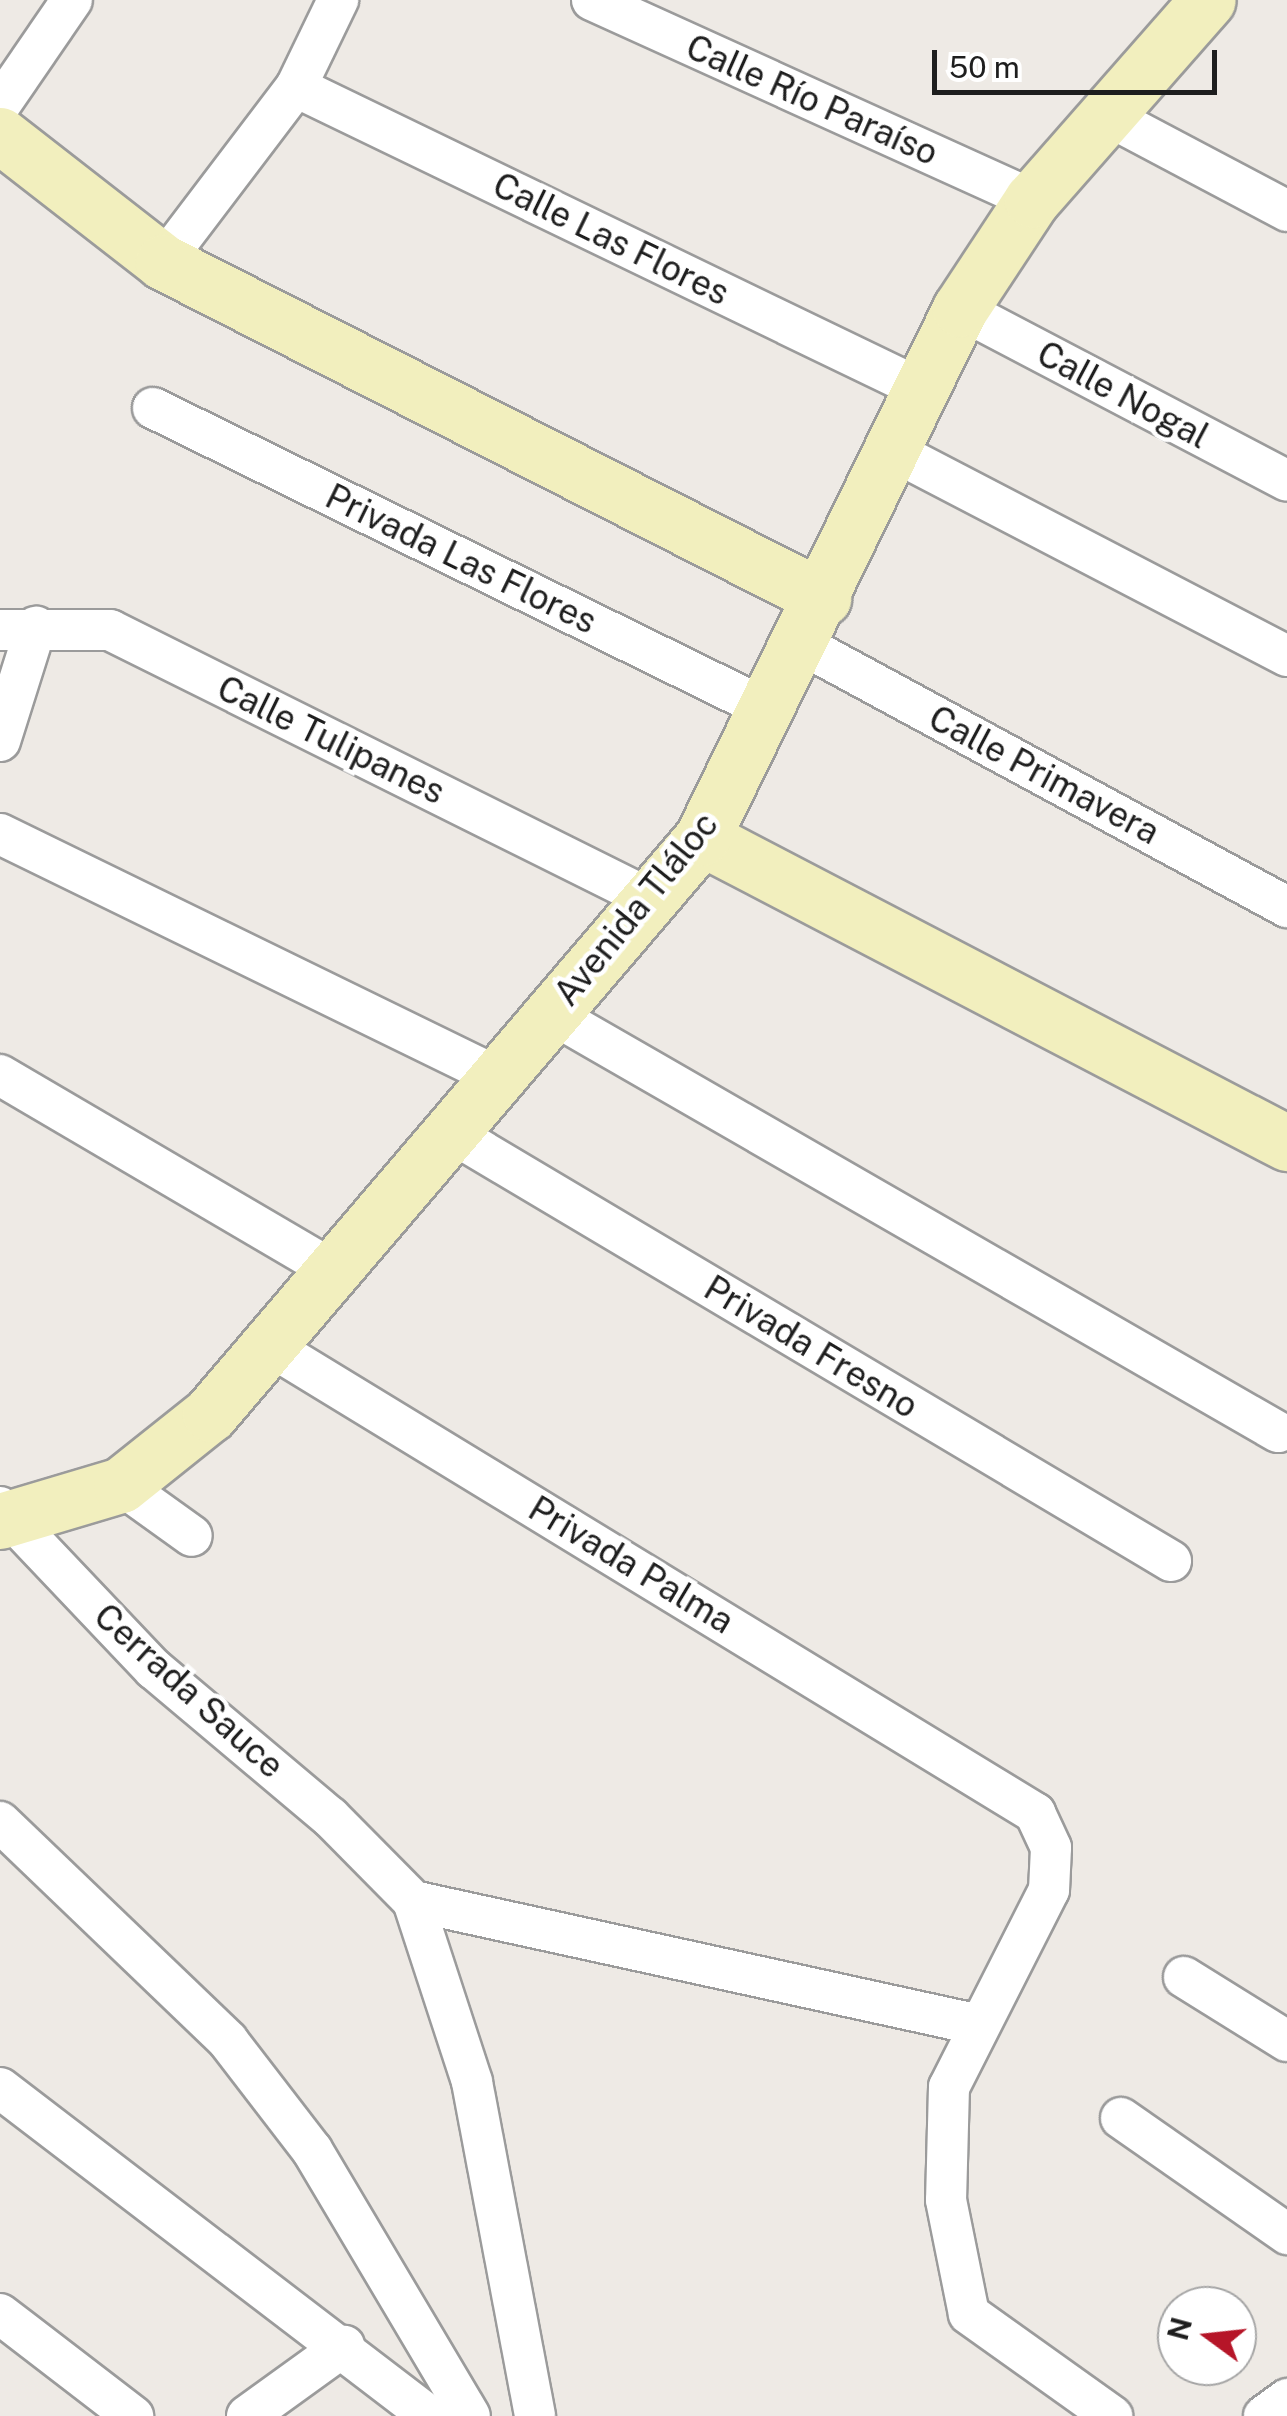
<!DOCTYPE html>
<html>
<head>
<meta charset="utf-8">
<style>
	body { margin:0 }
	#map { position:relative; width:1287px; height:2416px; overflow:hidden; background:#eeeae5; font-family:"Public Sans",sans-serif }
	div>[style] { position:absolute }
	.roads { filter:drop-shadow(2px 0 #9b9b9b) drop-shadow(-2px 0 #9b9b9b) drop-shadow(0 2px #9b9b9b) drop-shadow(0 -2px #9b9b9b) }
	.street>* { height:40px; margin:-20px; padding:0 20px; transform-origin:20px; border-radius:20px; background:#fff }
	.secondary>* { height:55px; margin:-27.5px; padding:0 27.5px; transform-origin:27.5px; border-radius:27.5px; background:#f2efbe }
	span { translate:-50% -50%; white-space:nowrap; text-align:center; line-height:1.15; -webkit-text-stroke:9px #fff; paint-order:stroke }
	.street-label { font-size:35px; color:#1e1e1e }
	.north { position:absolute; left:1157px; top:2286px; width:100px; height:100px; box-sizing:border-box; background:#fff; border:2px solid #a5a5a5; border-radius:50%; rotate:285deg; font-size:28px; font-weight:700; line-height:40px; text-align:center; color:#1e1e1e }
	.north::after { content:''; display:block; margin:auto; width:35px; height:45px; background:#b61528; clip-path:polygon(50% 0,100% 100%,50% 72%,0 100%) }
	.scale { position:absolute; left:932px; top:50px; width:285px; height:45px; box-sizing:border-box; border:5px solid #1e1e1e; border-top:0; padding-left:12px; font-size:30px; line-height:35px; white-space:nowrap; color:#1e1e1e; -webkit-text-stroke:8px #fff; paint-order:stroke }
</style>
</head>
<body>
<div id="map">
	<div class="roads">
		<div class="street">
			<i style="left:592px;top:0;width:483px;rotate:24.4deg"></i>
			<i style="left:296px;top:87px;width:699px;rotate:25.79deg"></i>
			<i style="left:0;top:105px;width:127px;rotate:-55.6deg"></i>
			<i style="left:1106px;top:115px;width:205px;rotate:27.9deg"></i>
			<i style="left:163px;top:262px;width:220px;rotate:-52.8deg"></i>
			<i style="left:296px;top:87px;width:97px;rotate:-64.2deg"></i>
			<i style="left:960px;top:309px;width:369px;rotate:27.7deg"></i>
			<i style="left:153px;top:408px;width:686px;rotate:26.12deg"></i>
			<i style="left:895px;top:452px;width:442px;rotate:27.5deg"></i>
			<i style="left:0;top:630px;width:110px"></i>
			<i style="left:110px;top:630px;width:603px;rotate:26.48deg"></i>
			<i style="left:801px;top:644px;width:553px;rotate:28.42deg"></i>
			<i style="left:0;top:741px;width:120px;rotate:-72.5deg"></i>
			<i style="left:0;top:834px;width:554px;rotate:26.01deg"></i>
			<i style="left:552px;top:1014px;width:838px;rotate:29.93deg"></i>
			<i style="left:0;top:1075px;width:386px;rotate:30.4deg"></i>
			<i style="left:450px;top:1132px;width:839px;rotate:30.75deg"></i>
			<i style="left:268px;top:1345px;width:899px;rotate:31.39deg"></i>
			<i style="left:1035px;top:1813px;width:38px;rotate:65deg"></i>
			<i style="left:1051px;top:1848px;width:42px;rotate:92.7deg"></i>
			<i style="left:1049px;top:1890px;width:221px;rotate:116.9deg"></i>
			<i style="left:949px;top:2087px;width:113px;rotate:91.5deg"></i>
			<i style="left:946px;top:2200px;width:116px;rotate:78.6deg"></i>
			<i style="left:969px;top:2314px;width:176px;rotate:35.5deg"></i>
			<i style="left:121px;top:1485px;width:87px;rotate:35.7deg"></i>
			<i style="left:0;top:1507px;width:224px;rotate:46.5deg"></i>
			<i style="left:154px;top:1669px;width:230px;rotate:40.1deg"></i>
			<i style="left:330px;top:1817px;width:118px;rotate:45.3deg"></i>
			<i style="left:413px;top:1901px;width:190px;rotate:71.9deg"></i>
			<i style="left:472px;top:2082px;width:340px;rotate:79.3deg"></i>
			<i style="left:0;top:1822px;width:316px;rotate:43.8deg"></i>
			<i style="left:228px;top:2041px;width:138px;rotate:52.4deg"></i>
			<i style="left:312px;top:2150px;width:309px;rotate:59.3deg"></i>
			<i style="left:413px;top:1901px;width:575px;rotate:12.35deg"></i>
			<i style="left:1184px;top:1977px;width:121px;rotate:31.9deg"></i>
			<i style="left:0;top:2088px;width:540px;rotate:37.4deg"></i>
			<i style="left:1121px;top:2118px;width:203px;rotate:34.9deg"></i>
			<i style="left:0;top:2314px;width:168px;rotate:37.5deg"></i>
			<i style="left:247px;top:2416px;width:120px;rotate:-35.8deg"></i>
			<i style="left:1264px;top:2416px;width:29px;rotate:-36deg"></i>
		</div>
		<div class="secondary">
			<i style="left:0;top:135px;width:207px;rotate:37.9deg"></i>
			<i style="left:163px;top:262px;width:741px;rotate:26.98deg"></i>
			<i style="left:702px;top:838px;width:660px;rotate:27.54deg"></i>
			<i style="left:0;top:1521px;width:126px;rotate:-16.6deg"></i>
			<i style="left:121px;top:1485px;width:114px;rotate:-38.6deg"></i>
			<i style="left:210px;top:1414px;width:758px;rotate:-49.5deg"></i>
			<i style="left:702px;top:838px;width:589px;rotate:-64deg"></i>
			<i style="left:960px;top:309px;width:131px;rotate:-56.6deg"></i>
			<i style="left:1032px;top:200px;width:266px;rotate:-48.7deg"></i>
		</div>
	</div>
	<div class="street-label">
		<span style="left:812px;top:100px;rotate:24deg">Calle Río Paraíso</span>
		<span style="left:611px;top:239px;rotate:26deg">Calle Las Flores</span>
		<span style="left:1123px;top:395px;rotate:28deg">Calle Nogal</span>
		<span style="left:461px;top:559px;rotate:26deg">Privada Las Flores</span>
		<span style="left:331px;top:740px;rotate:26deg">Calle Tulipanes</span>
		<span style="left:1044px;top:775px;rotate:28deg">Calle Primavera</span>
		<span style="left:636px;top:909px;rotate:-51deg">Avenida Tláloc</span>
		<span style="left:811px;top:1347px;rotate:31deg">Privada Fresno</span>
		<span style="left:631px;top:1565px;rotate:31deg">Privada Palma</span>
		<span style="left:189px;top:1691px;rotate:42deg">Cerrada Sauce</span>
	</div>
	<div class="north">N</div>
	<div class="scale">50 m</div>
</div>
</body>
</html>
